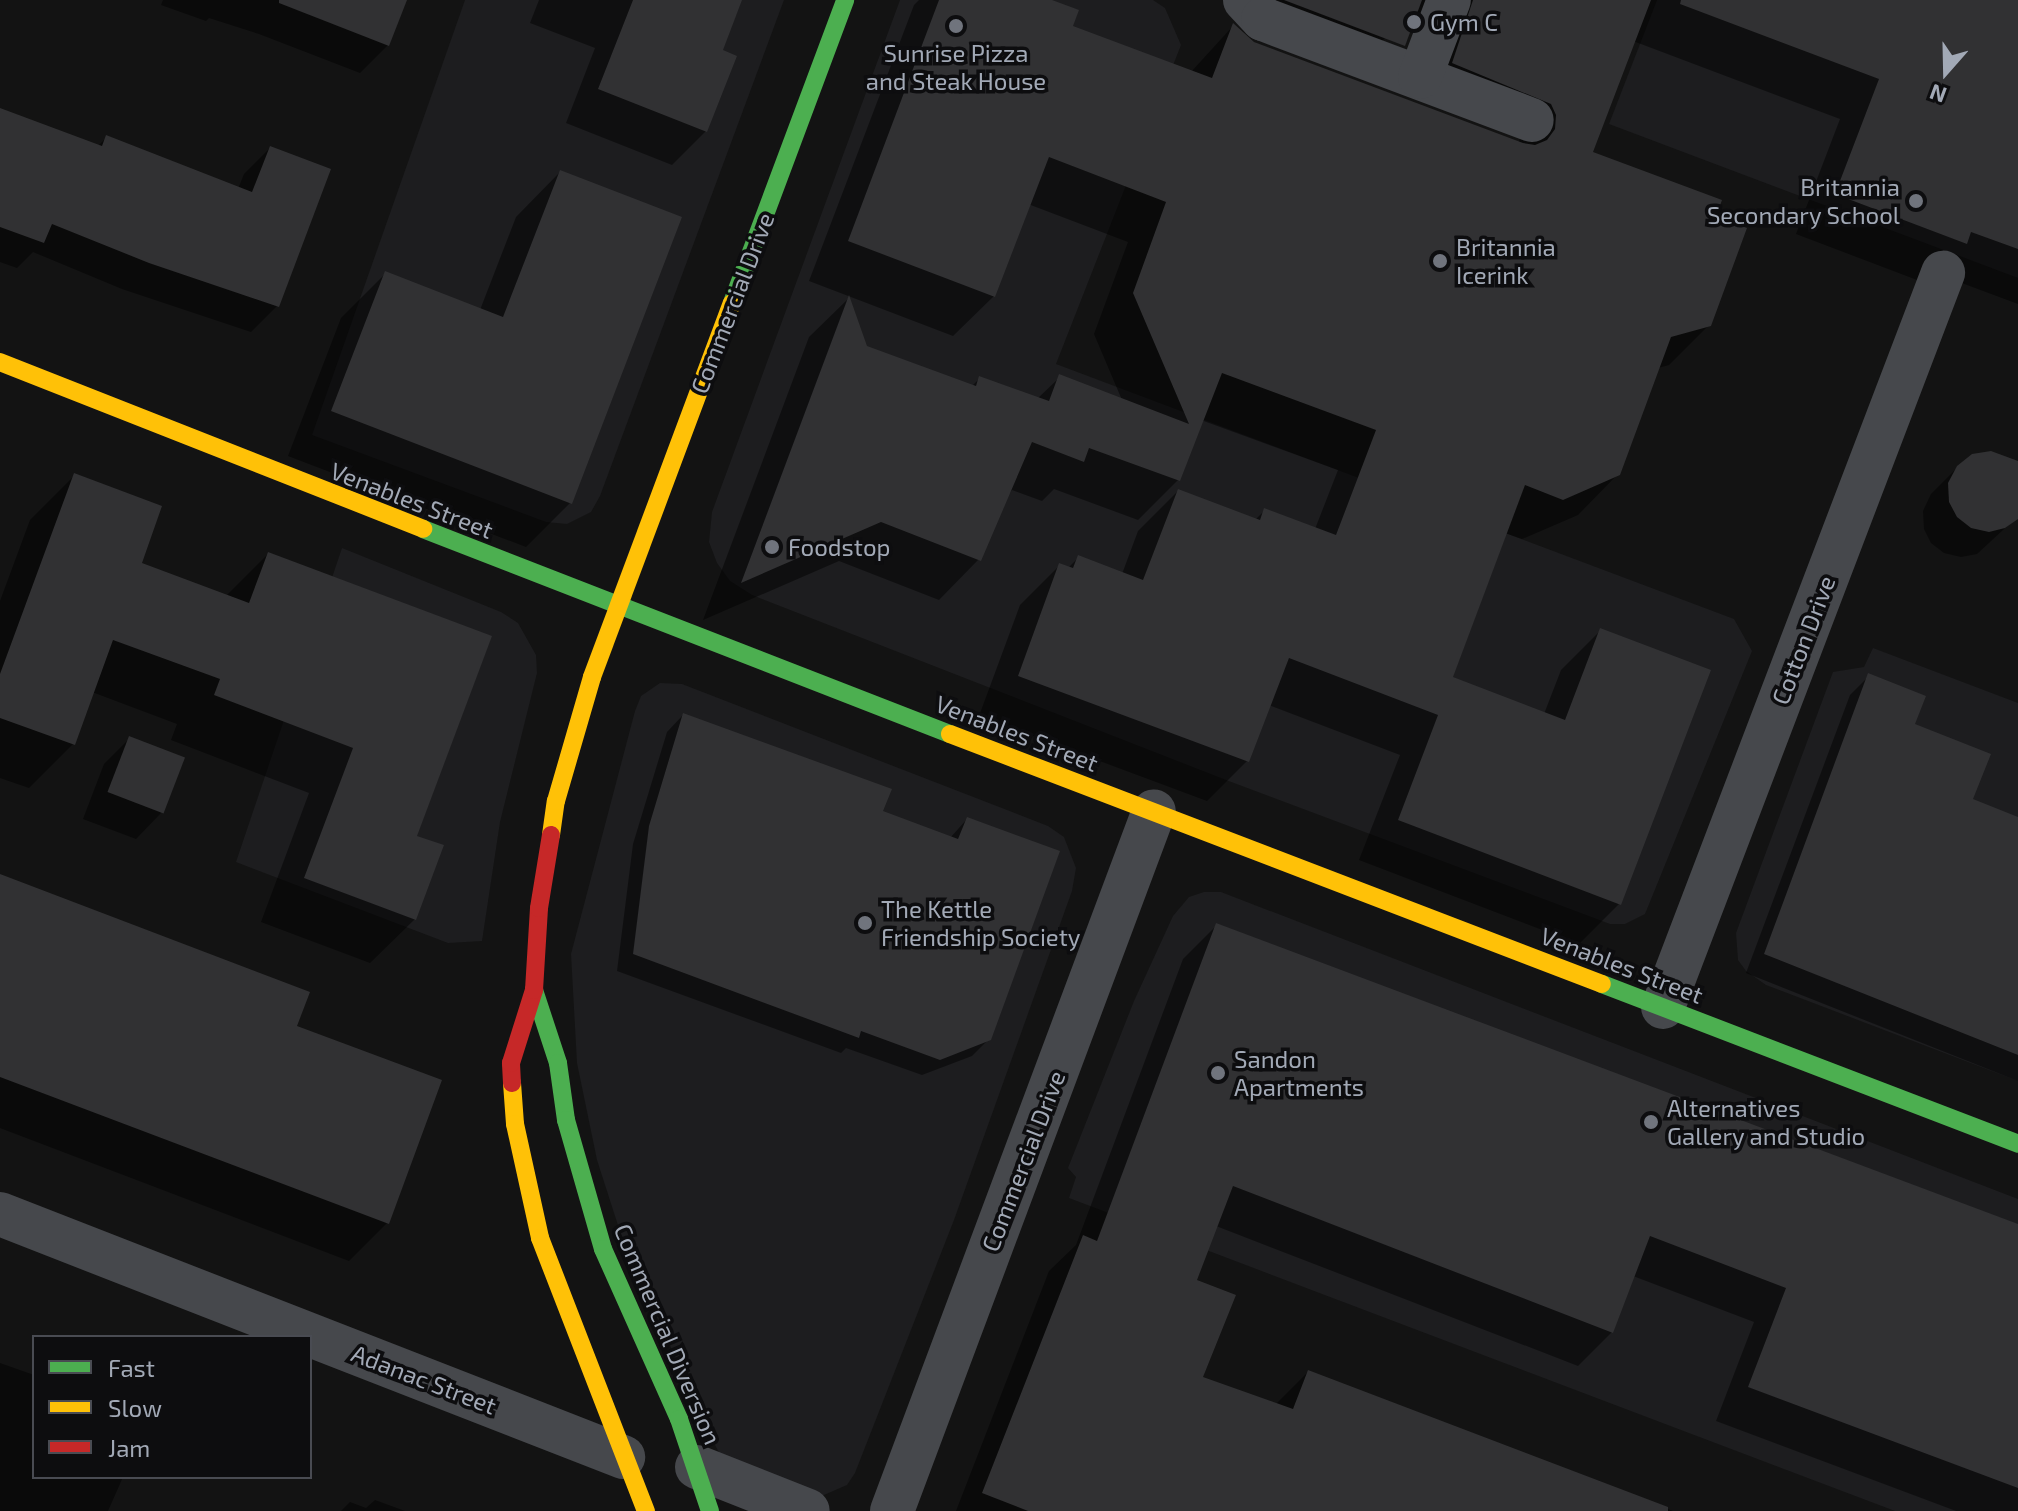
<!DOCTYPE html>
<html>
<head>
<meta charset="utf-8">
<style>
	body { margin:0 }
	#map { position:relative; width:2018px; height:1511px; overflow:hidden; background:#131313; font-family:"Exo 2",sans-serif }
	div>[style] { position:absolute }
	.built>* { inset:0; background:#1d1d1f }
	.shadow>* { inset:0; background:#0007 }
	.building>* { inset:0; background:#313133; transform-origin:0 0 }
	.street>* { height:44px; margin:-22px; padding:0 22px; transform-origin:22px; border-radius:22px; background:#46484c }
	.fast>* { height:18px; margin:-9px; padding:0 9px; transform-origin:9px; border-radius:9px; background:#4caf50 }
	.slow>* { height:18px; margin:-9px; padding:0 9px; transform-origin:9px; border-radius:9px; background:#ffc107 }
	.jam>* { height:18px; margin:-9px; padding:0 9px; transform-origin:9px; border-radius:9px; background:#c62828 }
	.dots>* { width:22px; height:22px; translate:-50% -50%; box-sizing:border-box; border:4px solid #0d0d0f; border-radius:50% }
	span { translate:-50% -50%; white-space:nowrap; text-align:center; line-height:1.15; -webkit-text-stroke:7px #0d0d0f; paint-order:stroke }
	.poi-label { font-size:24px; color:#a2a9b6 }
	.left { translate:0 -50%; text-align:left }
	.right { translate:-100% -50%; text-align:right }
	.street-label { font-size:24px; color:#a2a9b6 }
	.legend { position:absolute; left:32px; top:1335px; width:280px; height:144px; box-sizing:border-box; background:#0d0d0f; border:2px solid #494b52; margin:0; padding:10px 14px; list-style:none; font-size:24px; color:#a2a9b6 }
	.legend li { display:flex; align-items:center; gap:16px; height:40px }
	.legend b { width:40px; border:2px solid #494b52 }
	.north { position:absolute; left:1906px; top:32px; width:80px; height:80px; -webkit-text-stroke:6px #0d0d0f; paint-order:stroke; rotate:200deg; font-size:22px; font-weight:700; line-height:32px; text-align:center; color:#a2a9b6 }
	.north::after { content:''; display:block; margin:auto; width:28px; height:36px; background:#a2a9b6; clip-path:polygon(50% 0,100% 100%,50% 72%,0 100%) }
</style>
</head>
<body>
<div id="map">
	<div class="built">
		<i style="clip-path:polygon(465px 0,784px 0,600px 496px,591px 512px,567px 524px,546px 522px,312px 435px)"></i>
		<i style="clip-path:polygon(900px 0,1153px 0,1165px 8px,1181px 45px,1056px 364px,1734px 619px,1752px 651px,1645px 914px,1625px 924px,1610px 924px,1226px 780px,752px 595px,730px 581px,717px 563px,709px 542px,712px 512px)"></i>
		<i style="clip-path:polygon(1657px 0,2018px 0,2018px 278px,1609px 124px)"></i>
		<i style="clip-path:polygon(342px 548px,501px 612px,518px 623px,536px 655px,537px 673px,500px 822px,482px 941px,448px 943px,236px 862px)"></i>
		<i style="clip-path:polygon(1873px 648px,2018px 703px,2018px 1081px,1766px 985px,1746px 971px,1738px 960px,1736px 933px,1833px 672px,1864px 667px)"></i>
		<i style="clip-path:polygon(660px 683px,682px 684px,1048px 826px,1064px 837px,1076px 868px,1072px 891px,954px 1220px,855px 1473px,847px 1485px,817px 1498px,724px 1461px,716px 1447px,624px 1244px,597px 1160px,577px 1063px,571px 954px,635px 711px,641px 696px)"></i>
		<i style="clip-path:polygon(1204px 892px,1221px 892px,2018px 1199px,2018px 1511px,1895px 1511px,1069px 1198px,1076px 1177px,1068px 1168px,1134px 1001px,1173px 916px,1189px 897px)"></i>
	</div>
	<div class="shadow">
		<i style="clip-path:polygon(163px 0,405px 0,388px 45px,360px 73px,259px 34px,209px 18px,206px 21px,161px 5px)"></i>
		<i style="clip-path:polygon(539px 0,740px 0,720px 51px,706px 131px,672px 165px,566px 123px,595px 48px,530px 23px)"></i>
		<i style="clip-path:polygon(919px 0,1047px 0,1070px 27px,1191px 72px,1233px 26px,1253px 44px,1518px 144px,1534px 103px,1428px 63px,1428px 24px,1418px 16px,1408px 15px,1379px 44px,1262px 0,2018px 0,2018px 304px,1935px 273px,1925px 283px,1796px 234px,1840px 119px,1633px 41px,1590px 154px,1713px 218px,1710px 324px,1669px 365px,1658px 368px,1618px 474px,1578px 515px,1522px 539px,1505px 533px,1450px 678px,1544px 714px,1561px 670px,1601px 630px,1619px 904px,1579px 944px,1359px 860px,1400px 755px,1269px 705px,1247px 761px,1207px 801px,979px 716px,1020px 605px,1060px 565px,1068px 568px,1079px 557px,1122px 574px,1138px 531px,1178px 491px,1255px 520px,1265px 510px,1315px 529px,1338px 470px,1201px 420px,1178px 480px,1138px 520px,1054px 489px,1042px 501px,1012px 490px,1001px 505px,979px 559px,939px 600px,839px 561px,703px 620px,809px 337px,848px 299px,865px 348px,971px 387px,980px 378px,1037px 399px,1060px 377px,1122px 400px,1094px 334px,1128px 242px,1028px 204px,994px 296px,953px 336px,809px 281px,914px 5px)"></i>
		<i style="clip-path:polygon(0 105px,0 110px,97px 147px,106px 138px,238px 189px,244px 174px,270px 148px,277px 306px,251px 332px,122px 289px,33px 252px,17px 268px,0 262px)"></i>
		<i style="clip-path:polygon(560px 172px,570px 503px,526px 547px,288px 456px,341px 318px,385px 274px,480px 310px,516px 217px)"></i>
		<i style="clip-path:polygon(1958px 467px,2018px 468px,2017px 517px,1977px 554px,1961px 557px,1944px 553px,1931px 543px,1924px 529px,1923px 511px,1931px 494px)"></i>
		<i style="clip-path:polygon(74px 476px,139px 564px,226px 596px,268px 554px,415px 837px,415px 919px,370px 963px,261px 922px,309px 793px,171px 740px,177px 724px,92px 692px,73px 744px,29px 788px,0 778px,0 601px,30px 520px)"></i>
		<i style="clip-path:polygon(1869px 676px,1970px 800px,2018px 819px,2018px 1081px,1746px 973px,1850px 695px)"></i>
		<i style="clip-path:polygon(683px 715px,880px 812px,950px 838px,967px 819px,989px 1039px,972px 1056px,922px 1075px,846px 1048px,841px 1053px,617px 971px,633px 844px,667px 732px)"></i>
		<i style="clip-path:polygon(130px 738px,162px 812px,136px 839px,83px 819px,104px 764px)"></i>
		<i style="clip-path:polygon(0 876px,294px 1027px,387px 1223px,349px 1261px,0 1128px)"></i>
		<i style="clip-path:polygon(1217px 925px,2018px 1226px,2018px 1511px,1956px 1511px,1716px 1421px,1754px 1322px,1633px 1276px,1612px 1332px,1578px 1366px,1216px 1226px,1195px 1281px,1201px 1378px,1275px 1405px,1308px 1372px,1673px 1511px,956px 1511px,1049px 1271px,1076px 1245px,1183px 959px)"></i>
		<i style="clip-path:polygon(0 1363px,34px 1375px,34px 1477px,123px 1477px,108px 1511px,0 1511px)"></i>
		<i style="clip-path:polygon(375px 1500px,405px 1511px,341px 1511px,350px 1502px,366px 1508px)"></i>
	</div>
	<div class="building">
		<i style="clip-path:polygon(279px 0,407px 0,389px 46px,279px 3px)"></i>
		<i style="clip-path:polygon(633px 0,742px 0,723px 50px,737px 56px,707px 132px,598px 89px)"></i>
		<i style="clip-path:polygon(939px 0,1052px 0,1079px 10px,1073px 26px,1212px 78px,1233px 23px,1254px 42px,1523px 143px,1535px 145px,1547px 140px,1555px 129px,1556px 115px,1551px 104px,1452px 63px,1473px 0,1651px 0,1593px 152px,1722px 200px,1716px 217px,1747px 228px,1711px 326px,1671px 337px,1620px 475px,1563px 500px,1525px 485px,1453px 677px,1565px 720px,1600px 628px,1711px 670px,1621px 905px,1398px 820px,1438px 715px,1289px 658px,1249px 762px,1018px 676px,1059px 563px,1073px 568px,1078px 555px,1143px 580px,1178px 489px,1260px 520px,1264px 508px,1336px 535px,1376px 430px,1222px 373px,1180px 481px,1089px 448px,1084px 462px,1032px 442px,981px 561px,881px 522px,741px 583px,849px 295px,867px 346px,976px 386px,979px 376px,1049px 401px,1059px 374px,1189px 424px,1133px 293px,1166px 202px,1049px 157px,995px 297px,848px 241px)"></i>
		<i style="clip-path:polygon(1284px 0,1422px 0,1405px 46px)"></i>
		<i style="clip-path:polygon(1681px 0,2018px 0,2018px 249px,1971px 232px,1967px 244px,1835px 194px,1879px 79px,1680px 4px)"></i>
		<i style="clip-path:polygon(0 108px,102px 146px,106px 135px,252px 192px,270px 146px,331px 169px,279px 307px,149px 263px,52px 224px,44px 243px,0 227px)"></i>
		<i style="clip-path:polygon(560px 170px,682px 217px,572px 504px,331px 411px,385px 271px,503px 317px)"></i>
		<i style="clip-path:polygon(1991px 451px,2018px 461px,2018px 519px,2005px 528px,1989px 532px,1971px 528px,1957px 517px,1949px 502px,1948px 483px,1957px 466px,1972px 454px)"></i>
		<i style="clip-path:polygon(74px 473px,162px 506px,142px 563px,249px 603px,268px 552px,492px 636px,417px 836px,444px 845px,416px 920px,304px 878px,353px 748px,214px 695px,220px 679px,113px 640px,75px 745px,0 718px,0 674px)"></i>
		<i style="clip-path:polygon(1868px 673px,1926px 696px,1915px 724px,1991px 754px,1973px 799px,2018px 817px,2018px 1055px,1764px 954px)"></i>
		<i style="clip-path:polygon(683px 713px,892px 789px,883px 811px,958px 839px,967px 817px,1060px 851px,991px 1040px,940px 1060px,861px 1031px,859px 1038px,633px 954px,649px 826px)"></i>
		<i style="left:129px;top:736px;width:60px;height:60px;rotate:21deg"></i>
		<i style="clip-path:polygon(0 874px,310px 992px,297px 1026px,442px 1080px,389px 1224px,0 1077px)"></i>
		<i style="clip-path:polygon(1216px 923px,2018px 1224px,2018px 1488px,1748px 1387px,1786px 1288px,1650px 1236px,1613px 1333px,1233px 1186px,1197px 1280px,1236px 1295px,1203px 1377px,1293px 1409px,1308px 1370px,1668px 1507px,1668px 1511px,1028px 1511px,982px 1493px,1083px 1235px,1097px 1241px)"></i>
	</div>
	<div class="street">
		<i style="left:1245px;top:0;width:26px;rotate:47deg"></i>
		<i style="left:1263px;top:19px;width:287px;rotate:20.6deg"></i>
		<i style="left:1420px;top:77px;width:82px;rotate:-69.4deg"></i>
		<i style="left:1663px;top:1007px;width:786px;rotate:-69.12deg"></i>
		<i style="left:0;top:1214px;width:669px;rotate:21.31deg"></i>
		<i style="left:697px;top:1467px;width:119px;rotate:21.6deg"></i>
		<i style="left:892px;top:1511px;width:747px;rotate:-69.48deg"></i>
	</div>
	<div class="fast">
		<i style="left:732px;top:303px;width:323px;rotate:-69.5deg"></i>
		<i style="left:423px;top:529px;width:565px;rotate:21.26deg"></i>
		<i style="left:1602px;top:984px;width:446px;rotate:21deg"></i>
		<i style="left:534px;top:990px;width:77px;rotate:71.8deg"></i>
		<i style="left:558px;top:1063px;width:58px;rotate:82deg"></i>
		<i style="left:566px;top:1120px;width:134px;rotate:74deg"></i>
		<i style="left:603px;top:1249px;width:186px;rotate:65.9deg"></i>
		<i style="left:679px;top:1419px;width:97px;rotate:71.4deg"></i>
	</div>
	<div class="slow">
		<i style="left:0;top:362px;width:455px;rotate:21.5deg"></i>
		<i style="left:950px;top:734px;width:698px;rotate:20.98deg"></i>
		<i style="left:551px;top:835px;width:34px;rotate:-82deg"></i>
		<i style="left:556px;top:801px;width:129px;rotate:-73.8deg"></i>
		<i style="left:592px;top:677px;width:399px;rotate:-69.5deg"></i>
		<i style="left:512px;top:1083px;width:41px;rotate:85.8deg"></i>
		<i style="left:515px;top:1124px;width:117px;rotate:77.6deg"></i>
		<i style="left:540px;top:1238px;width:293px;rotate:68.8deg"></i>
	</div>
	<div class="jam">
		<i style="left:512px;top:1083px;width:20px;rotate:-93deg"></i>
		<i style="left:511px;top:1063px;width:77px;rotate:-72.5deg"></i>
		<i style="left:534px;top:990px;width:82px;rotate:-86.5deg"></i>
		<i style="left:539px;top:908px;width:74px;rotate:-80.7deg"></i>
	</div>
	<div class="dots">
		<i style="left:1414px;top:22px;background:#70747d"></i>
		<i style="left:956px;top:26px;background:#70747d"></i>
		<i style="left:1916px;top:201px;background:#70747d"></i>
		<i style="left:1440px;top:261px;background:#70747d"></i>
		<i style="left:772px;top:547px;background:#70747d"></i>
		<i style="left:865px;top:923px;background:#70747d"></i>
		<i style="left:1218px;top:1073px;background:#70747d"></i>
		<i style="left:1651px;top:1122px;background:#70747d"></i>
	</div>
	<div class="poi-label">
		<span class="left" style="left:1430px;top:22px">Gym C</span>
		<span style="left:956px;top:67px">Sunrise Pizza<br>and Steak House</span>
		<span class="right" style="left:1900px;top:201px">Britannia<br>Secondary School</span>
		<span class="left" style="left:1456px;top:261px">Britannia<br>Icerink</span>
		<span class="left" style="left:788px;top:547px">Foodstop</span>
		<span class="left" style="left:881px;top:923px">The Kettle<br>Friendship Society</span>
		<span class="left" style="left:1234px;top:1073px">Sandon<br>Apartments</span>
		<span class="left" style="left:1667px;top:1122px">Alternatives<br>Gallery and Studio</span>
	</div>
	<div class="street-label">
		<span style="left:732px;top:303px;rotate:-69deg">Commercial Drive</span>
		<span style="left:412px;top:500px;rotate:21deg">Venables Street</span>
		<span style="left:1803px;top:640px;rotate:-69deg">Cotton Drive</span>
		<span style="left:1017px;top:733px;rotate:21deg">Venables Street</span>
		<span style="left:1622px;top:965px;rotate:21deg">Venables Street</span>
		<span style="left:1023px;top:1161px;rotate:-69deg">Commercial Drive</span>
		<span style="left:668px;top:1334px;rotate:67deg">Commercial Diversion</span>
		<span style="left:424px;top:1379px;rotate:21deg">Adanac Street</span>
	</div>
	<ul class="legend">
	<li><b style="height:10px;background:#4caf50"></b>Fast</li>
	<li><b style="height:10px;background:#ffc107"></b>Slow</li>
	<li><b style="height:10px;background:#c62828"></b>Jam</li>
	</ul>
	<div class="north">N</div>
</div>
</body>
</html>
